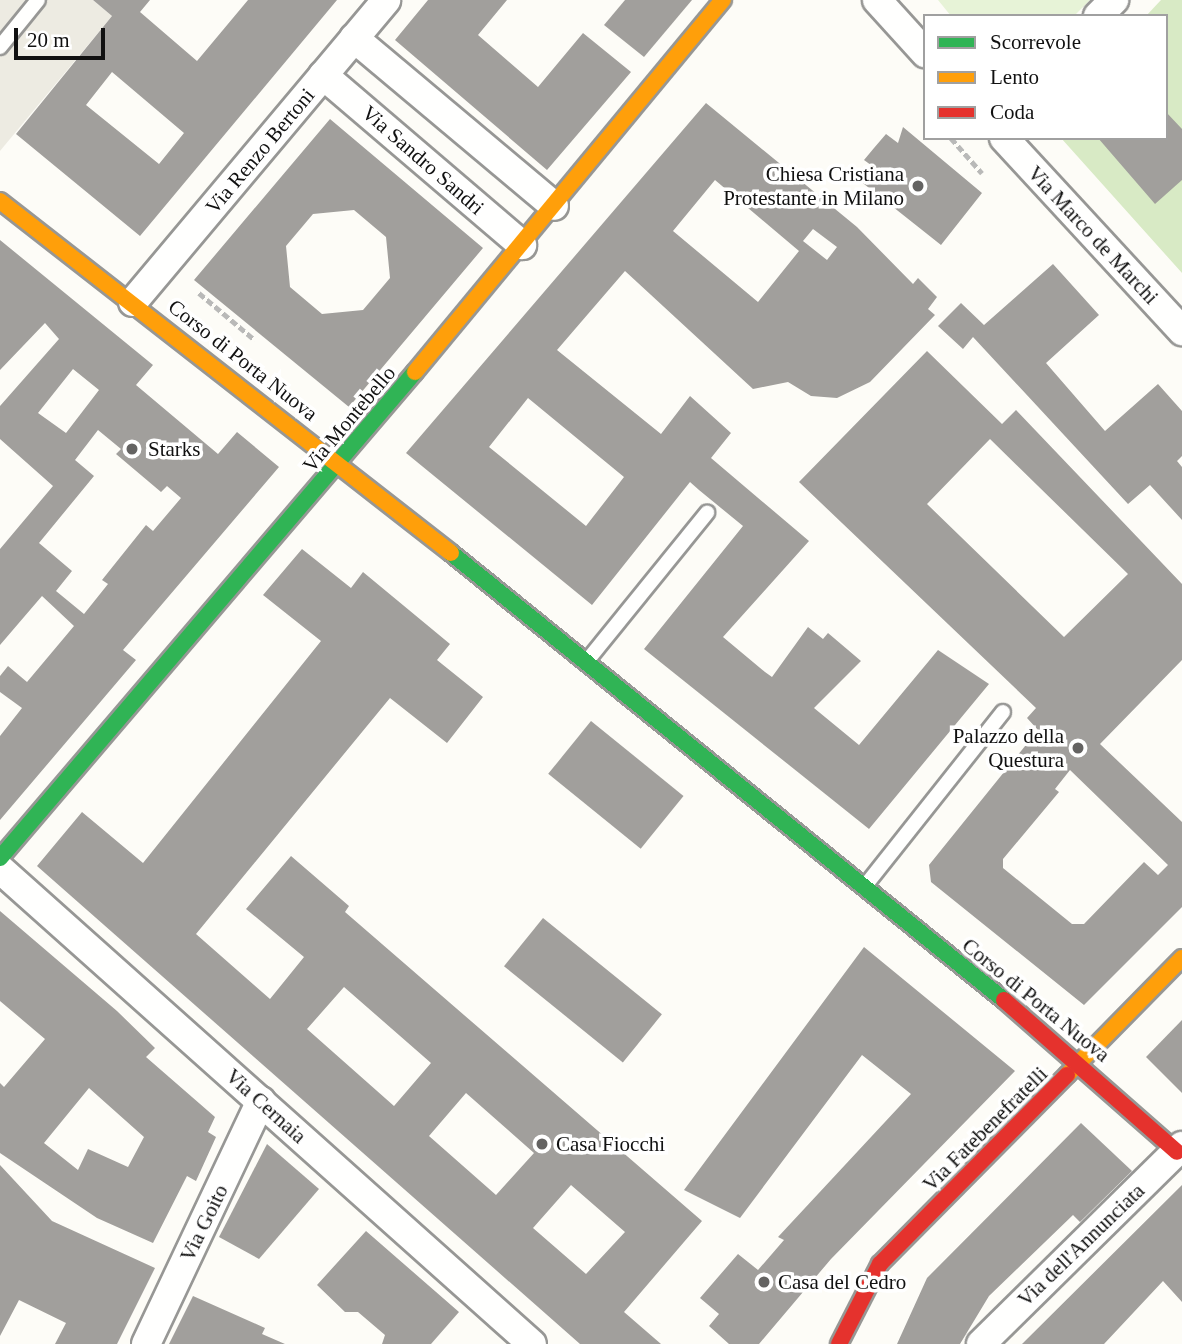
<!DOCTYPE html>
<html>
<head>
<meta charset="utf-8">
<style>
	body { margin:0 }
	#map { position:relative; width:1182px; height:1344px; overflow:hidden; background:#fdfcf7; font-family:"Times New Roman",serif }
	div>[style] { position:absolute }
	.green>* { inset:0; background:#e7f3d7 }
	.forest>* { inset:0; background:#d8eac5 }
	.plaza>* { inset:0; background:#edebe2 }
	.building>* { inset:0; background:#a19f9c; transform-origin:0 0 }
	.path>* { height:4.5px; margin-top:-2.25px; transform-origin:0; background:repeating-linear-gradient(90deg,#b9b9b8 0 7px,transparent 0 10.5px) }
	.roads { filter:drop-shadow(2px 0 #979795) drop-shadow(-2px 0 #979795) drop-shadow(0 2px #979795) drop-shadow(0 -2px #979795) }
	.lane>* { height:14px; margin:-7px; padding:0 7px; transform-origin:7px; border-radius:7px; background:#fffffe }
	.street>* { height:28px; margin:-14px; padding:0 14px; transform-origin:14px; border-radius:14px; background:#fffffe }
	.fast>* { height:16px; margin:-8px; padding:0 8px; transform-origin:8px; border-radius:8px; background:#30b455 }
	.slow>* { height:16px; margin:-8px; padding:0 8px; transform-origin:8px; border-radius:8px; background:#ff9f0a }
	.jam>* { height:16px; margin:-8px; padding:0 8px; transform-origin:8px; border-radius:8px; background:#e5322d }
	.dots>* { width:19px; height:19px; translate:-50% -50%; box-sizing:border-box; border:4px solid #fff; border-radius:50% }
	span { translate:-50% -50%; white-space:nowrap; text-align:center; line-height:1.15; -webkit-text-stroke:7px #fff; paint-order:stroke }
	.street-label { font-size:21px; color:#111 }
	.poi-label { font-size:21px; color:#111 }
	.right { translate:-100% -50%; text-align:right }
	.left { translate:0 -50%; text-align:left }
	.legend { position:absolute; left:923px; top:14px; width:245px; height:126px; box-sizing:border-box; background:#fff; border:2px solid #a0a0a0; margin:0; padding:9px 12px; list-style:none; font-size:21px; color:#111 }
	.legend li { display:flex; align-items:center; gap:14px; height:35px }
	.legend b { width:35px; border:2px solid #a0a0a0 }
	.scale { position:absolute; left:14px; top:28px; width:91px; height:32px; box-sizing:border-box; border:4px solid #111; border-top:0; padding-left:9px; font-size:21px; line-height:24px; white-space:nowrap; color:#111; -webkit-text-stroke:5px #fff; paint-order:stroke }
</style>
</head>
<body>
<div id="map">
	<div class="green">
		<i style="clip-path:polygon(938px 0,1090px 0,1074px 16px,951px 16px)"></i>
	</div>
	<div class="forest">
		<i style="clip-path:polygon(1161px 0,1182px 0,1182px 273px,1061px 138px,1166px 138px,1166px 16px,1146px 16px)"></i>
	</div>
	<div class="plaza">
		<i style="clip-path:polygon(0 0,93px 0,112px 16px,0 151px)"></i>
	</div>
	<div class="building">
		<i style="clip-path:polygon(evenodd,93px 0,150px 0,140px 12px,197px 61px,248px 0,337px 0,140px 236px,16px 134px,112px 16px,93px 0,112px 72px,184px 133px,159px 164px,86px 105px,112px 72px)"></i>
		<i style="clip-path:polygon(428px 0,507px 0,478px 35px,538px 87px,583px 33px,631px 72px,547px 170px,395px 40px)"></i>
		<i style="clip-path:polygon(625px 0,692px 0,644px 57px,604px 25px)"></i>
		<i style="clip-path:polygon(evenodd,706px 103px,857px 227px,913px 284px,918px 278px,937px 297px,928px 309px,935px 315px,870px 382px,837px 398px,811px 396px,788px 382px,753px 389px,625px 271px,557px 350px,661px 434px,690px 396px,731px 433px,711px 458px,809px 541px,723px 637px,765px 672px,772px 677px,808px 627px,823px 639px,828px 633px,861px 661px,814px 708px,859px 745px,938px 650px,989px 684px,869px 829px,644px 649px,743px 526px,699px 490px,690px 482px,592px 605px,406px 453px,706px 103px,715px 180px,799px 251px,758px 302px,673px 231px,715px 180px,706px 103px,813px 229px,837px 247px,827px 260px,803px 241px,813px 229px,706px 103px,528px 398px,624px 477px,586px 526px,489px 447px,528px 398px)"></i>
		<i style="clip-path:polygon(1166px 112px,1182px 129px,1182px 180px,1155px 204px,1098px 138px,1166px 138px)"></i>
		<i style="clip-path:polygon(evenodd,330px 119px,483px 248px,349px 407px,194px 280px,330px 119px,354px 210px,386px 237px,390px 278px,363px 310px,322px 314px,290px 287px,286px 246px,313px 214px,354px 210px)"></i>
		<i style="clip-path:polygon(903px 127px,982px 193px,941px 245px,859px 180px,875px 168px,864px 160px,874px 148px,886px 134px,898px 143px)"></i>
		<i style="clip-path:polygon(evenodd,0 240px,153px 365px,136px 385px,218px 454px,237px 432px,279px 467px,123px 650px,136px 660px,0 820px,0 736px,22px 708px,0 692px,0 676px,8px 666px,27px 682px,74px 626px,42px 596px,0 645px,0 549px,53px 486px,0 439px,0 406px,59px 339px,45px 323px,0 370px,0 240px,73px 369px,99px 390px,66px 433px,38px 413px,73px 369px,0 240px,98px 430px,121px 449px,116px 454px,161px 492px,167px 486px,181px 498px,153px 531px,146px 525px,102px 580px,108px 584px,84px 614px,56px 591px,72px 571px,39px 543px,94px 476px,75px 460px,98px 430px)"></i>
		<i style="clip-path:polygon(1053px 264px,1099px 315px,1046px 363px,1105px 431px,1158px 384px,1182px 411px,1182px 456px,1177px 461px,1182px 467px,1182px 520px,1150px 485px,1128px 504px,973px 337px,963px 349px,938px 326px,961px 303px,984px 325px)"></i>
		<i style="clip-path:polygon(evenodd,927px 351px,1002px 424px,1016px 410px,1182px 584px,1182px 660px,1100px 744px,1182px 822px,1182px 907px,1084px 1005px,931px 882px,929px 865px,1038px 730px,1027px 718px,1036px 708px,799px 482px,927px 351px,990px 439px,1128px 574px,1064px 637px,927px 504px,990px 439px,927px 351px,1070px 770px,1168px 865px,1158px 875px,1144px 862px,1084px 924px,1072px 924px,1003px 868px,1003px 859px,1059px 792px,1055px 789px,1070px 770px)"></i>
		<i style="clip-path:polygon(evenodd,302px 549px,351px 588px,363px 572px,450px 644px,437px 660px,483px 697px,447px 743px,390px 698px,196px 934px,270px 999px,304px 957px,246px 909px,291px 856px,349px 906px,345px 912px,702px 1221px,624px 1312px,661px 1344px,580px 1344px,37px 866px,82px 812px,143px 863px,321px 641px,263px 595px,302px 549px,344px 987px,431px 1063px,394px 1106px,307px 1029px,344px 987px,302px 549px,466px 1093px,534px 1153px,496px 1195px,429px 1136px,466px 1093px,302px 549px,571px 1185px,625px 1232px,586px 1274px,533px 1228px,571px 1185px)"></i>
		<i style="left:591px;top:721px;width:119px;height:68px;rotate:39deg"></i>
		<i style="clip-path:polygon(evenodd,0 911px,117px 1011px,155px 1048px,146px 1057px,215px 1117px,208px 1132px,216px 1137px,196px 1181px,187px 1176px,153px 1243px,97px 1218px,0 1153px,0 1083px,4px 1087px,45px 1039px,0 1001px,0 911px,89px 1088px,144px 1137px,128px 1167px,88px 1149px,78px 1170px,44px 1143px,89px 1088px)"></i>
		<i style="left:543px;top:918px;width:153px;height:62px;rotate:39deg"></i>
		<i style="clip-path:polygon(864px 947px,1015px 1071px,831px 1259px,759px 1344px,729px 1344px,709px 1326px,719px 1314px,700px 1298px,738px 1254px,758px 1270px,784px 1240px,778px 1237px,911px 1094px,862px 1055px,740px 1218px,684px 1190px)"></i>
		<i style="clip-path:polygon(1182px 1020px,1182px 1093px,1146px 1057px)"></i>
		<i style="clip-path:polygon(1081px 1123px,1132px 1171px,1080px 1222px,1073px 1215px,989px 1296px,960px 1344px,897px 1344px,927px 1278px)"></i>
		<i style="clip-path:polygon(267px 1144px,319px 1189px,259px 1259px,219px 1237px)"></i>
		<i style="clip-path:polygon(0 1165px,52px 1221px,155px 1268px,117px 1344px,55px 1344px,66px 1323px,19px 1300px,0 1336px)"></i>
		<i style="clip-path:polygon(1182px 1185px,1182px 1302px,1163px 1281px,1104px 1344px,1022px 1344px)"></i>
		<i style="clip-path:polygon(366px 1231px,459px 1312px,431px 1344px,382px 1344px,385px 1335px,358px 1312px,345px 1312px,317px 1285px)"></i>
		<i style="clip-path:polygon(193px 1296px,265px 1328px,262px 1334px,285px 1344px,169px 1344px)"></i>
	</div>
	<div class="path">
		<i style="left:951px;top:138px;width:47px;rotate:48.5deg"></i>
		<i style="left:199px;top:293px;width:73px;rotate:40deg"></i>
	</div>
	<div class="roads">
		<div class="lane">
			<i style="left:0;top:47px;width:60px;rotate:-51deg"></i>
			<i style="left:587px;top:661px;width:191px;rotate:-51deg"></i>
			<i style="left:865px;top:886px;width:222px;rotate:-51.6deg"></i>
		</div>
		<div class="street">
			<i style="left:877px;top:0;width:72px;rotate:47.8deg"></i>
			<i style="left:1098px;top:16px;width:23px;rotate:-45deg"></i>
			<i style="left:354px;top:38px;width:261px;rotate:40deg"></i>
			<i style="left:323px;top:75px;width:262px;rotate:40.5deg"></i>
			<i style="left:1004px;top:138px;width:263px;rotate:47.3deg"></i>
			<i style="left:133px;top:302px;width:394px;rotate:-50deg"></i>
			<i style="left:0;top:869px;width:713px;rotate:41.76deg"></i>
			<i style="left:146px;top:1344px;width:269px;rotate:-64.7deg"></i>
			<i style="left:981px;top:1344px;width:282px;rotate:-44.6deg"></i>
		</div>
		<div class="fast">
			<i style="left:451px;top:553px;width:711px;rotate:38.95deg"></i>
			<i style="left:0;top:858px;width:639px;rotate:-49.51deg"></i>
		</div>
		<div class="slow">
			<i style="left:0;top:201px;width:572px;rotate:37.97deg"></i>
			<i style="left:415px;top:372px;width:483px;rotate:-50.4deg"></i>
			<i style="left:1067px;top:1075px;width:164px;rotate:-45.5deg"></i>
		</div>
		<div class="jam">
			<i style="left:1004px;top:1000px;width:230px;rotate:41.3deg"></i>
			<i style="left:839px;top:1344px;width:90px;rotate:-62.9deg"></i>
			<i style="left:880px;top:1264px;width:266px;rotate:-45.3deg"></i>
		</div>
	</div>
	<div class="dots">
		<i style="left:918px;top:186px;background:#646362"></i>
		<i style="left:132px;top:449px;background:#646362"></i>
		<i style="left:1078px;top:748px;background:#646362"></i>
		<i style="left:542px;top:1144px;background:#646362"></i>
		<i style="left:764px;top:1282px;background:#646362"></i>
	</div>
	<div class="street-label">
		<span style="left:260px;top:151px;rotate:-50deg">Via Renzo Bertoni</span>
		<span style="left:423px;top:160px;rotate:41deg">Via Sandro Sandri</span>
		<span style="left:1093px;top:235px;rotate:47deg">Via Marco de Marchi</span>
		<span style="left:243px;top:360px;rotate:38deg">Corso di Porta Nuova</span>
		<span style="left:349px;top:419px;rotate:-50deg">Via Montebello</span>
		<span style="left:1036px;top:1000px;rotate:39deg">Corso di Porta Nuova</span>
		<span style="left:266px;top:1106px;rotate:42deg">Via Cernaia</span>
		<span style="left:985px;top:1129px;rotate:-45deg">Via Fatebenefratelli</span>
		<span style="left:204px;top:1223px;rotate:-64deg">Via Goito</span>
		<span style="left:1081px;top:1245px;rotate:-44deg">Via dell'Annunciata</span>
	</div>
	<div class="poi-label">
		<span class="right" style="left:904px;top:186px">Chiesa Cristiana<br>Protestante in Milano</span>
		<span class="left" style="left:148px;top:449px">Starks</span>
		<span class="right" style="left:1064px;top:748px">Palazzo della<br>Questura</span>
		<span class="left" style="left:556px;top:1144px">Casa Fiocchi</span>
		<span class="left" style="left:778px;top:1282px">Casa del Cedro</span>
	</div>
	<ul class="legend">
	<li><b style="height:9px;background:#30b455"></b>Scorrevole</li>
	<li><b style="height:9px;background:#ff9f0a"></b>Lento</li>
	<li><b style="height:9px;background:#e5322d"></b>Coda</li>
	</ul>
	<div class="scale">20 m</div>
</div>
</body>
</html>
